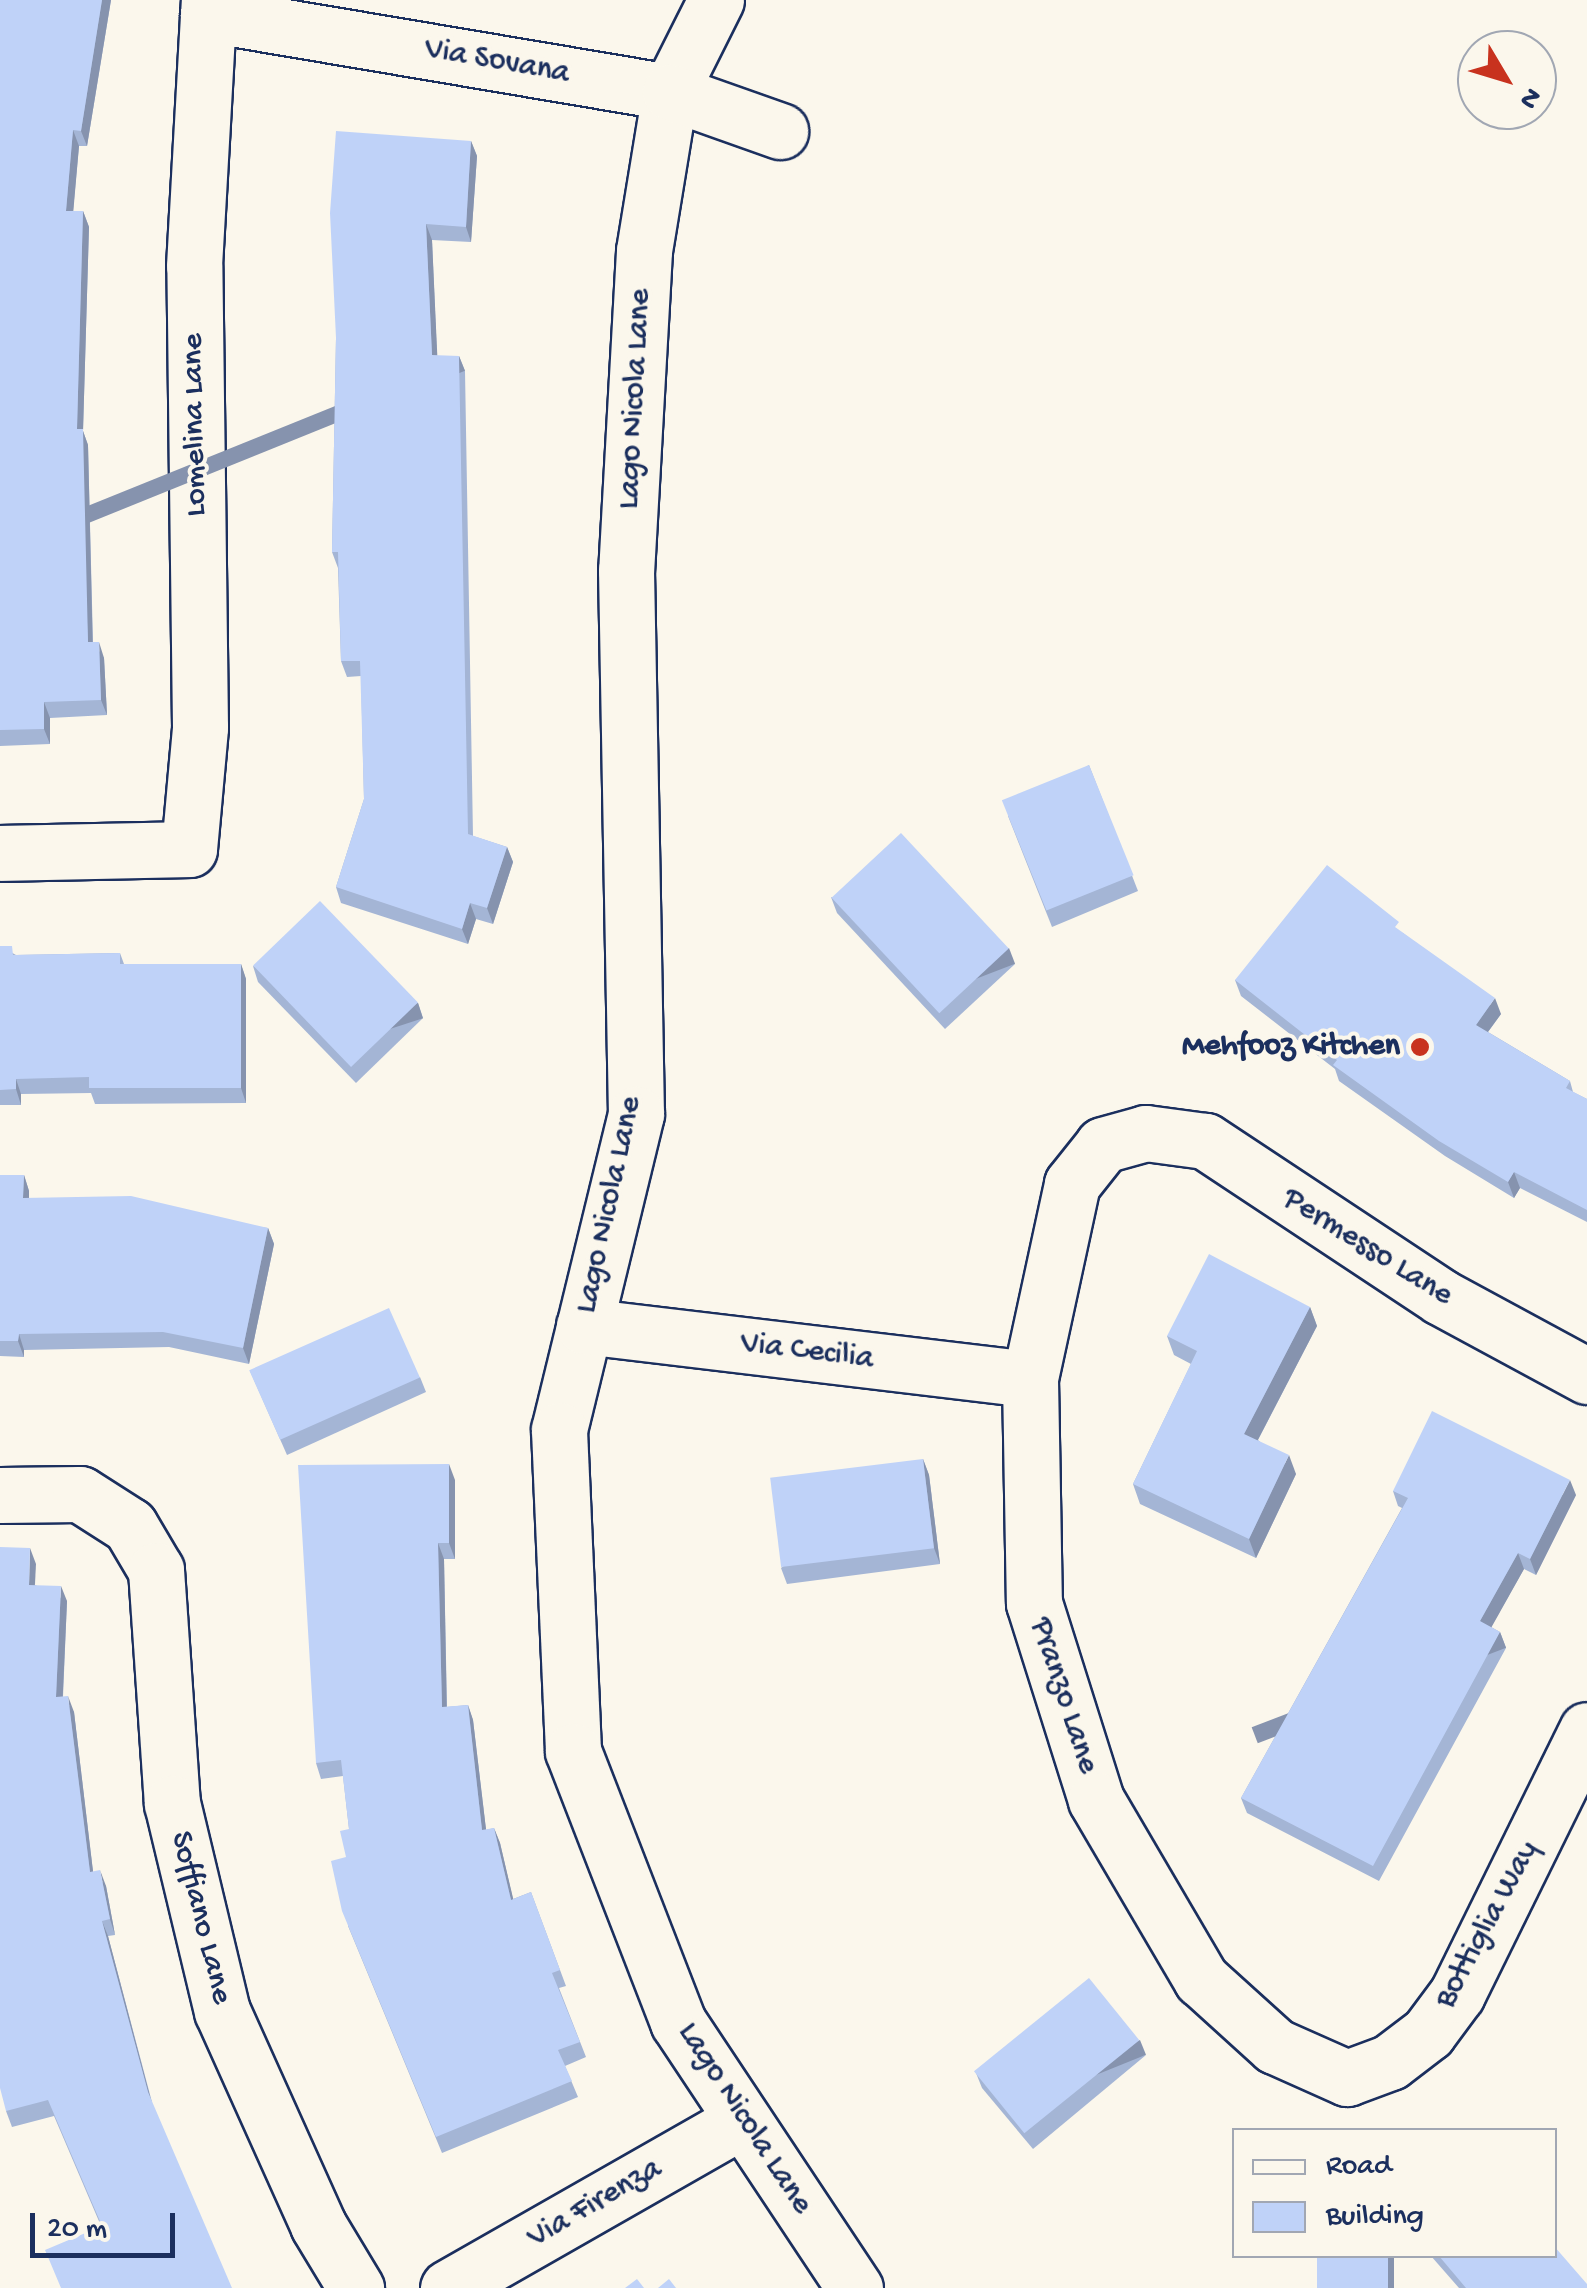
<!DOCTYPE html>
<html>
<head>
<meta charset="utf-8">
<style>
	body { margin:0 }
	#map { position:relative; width:1587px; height:2288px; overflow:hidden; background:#fbf7ec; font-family:"Gochi Hand",sans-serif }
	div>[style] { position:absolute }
	.roads { filter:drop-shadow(2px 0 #1b2f5e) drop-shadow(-2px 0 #1b2f5e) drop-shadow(0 2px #1b2f5e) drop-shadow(0 -2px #1b2f5e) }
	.street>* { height:55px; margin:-27.5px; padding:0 27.5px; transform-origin:27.5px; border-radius:27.5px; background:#fbf7ec }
	.wall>* { inset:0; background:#a4b5d5 }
	.shaded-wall>* { inset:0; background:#8693ae; transform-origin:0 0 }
	.building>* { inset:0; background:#bfd2f8; transform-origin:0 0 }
	.dots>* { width:28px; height:28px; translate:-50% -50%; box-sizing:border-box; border:5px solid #fbf7ec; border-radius:50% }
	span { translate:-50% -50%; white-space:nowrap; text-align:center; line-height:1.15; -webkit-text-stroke:8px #fbf7ec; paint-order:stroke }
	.street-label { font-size:32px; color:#1b2f5e }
	.poi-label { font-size:32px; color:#1b2f5e; font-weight:700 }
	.right { translate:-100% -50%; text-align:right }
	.legend { position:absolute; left:1232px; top:2128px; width:325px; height:130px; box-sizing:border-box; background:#fbf7ec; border:2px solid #a1a7b3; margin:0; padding:12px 18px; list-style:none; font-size:30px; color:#1b2f5e }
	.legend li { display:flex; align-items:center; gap:20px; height:50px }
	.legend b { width:50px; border:2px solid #a1a7b3 }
	.north { position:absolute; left:1457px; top:30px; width:100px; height:100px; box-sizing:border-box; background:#fbf7ec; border:2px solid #a1a7b3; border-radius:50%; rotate:128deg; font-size:28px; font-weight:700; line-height:40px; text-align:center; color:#1b2f5e }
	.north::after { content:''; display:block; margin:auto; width:35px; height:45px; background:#c8321e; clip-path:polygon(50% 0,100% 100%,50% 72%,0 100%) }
	.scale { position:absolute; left:30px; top:2213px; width:145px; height:45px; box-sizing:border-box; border:5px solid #1b2f5e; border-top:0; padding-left:12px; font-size:30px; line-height:35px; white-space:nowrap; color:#1b2f5e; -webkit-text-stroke:8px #fbf7ec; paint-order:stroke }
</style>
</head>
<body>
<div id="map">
	<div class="roads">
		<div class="street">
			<i style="left:716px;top:0;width:103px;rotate:116.6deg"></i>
			<i style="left:670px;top:92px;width:161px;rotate:99.3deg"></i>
			<i style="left:644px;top:251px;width:320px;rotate:93.2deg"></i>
			<i style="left:626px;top:570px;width:544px;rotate:88.95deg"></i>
			<i style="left:636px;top:1114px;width:325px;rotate:103.7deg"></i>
			<i style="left:559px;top:1430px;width:321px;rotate:87.5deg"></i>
			<i style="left:573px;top:1751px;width:291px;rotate:68.8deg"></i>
			<i style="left:678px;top:2022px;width:320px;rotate:56.4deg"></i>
			<i style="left:208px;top:14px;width:469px;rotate:9.6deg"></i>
			<i style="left:670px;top:92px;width:117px;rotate:19.5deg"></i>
			<i style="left:0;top:853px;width:189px;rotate:-1.2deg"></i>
			<i style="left:189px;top:849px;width:122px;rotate:-84.8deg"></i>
			<i style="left:200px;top:727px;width:461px;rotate:-90.7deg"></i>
			<i style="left:194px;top:266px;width:266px;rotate:-86.8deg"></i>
			<i style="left:584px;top:1326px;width:449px;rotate:6.8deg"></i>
			<i style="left:1587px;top:1376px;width:166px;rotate:-151.6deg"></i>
			<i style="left:1441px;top:1297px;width:283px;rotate:-146.5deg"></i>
			<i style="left:1205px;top:1141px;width:60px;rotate:-172.3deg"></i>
			<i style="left:1146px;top:1133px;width:45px;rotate:164.4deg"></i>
			<i style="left:1103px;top:1145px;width:50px;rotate:128.5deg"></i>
			<i style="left:1072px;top:1184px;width:199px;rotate:102.2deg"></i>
			<i style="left:1030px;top:1379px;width:224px;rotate:89deg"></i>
			<i style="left:1034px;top:1603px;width:207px;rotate:72.5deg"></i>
			<i style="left:1096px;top:1800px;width:208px;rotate:59.6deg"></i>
			<i style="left:1201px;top:1979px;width:100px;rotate:42.2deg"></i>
			<i style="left:1275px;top:2046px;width:79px;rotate:24deg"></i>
			<i style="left:1347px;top:2078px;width:46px;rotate:-20.4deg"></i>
			<i style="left:1390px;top:2062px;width:48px;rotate:-37.3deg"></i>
			<i style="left:1428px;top:2033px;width:49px;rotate:-53.4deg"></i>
			<i style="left:1457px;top:1994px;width:294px;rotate:-63.8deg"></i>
			<i style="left:0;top:1495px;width:80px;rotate:-0.7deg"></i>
			<i style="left:80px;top:1494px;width:59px;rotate:32.6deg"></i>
			<i style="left:130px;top:1526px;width:51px;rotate:59.4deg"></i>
			<i style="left:156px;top:1570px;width:234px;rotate:86.1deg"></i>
			<i style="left:172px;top:1803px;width:214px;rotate:76.5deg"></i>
			<i style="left:222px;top:2011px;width:235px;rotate:65.8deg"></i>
			<i style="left:318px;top:2225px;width:74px;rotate:58.9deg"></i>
			<i style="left:448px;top:2288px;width:339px;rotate:-29.7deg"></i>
		</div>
	</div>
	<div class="wall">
		<i style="clip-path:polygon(0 0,111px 0,87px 146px,79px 146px,73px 211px,83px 211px,89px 227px,83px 431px,88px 445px,93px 642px,104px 658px,107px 715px,50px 718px,50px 744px,0 746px)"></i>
		<i style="clip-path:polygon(471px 141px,477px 156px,471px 242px,432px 240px,437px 356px,459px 356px,465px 371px,473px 836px,507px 847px,513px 862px,493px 924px,476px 919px,468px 944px,341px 903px,336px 887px,364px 799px,361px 676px,347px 677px,341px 661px,338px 568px,332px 552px,336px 338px)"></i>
		<i style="clip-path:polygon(1089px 765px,1138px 891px,1052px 927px,1008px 816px)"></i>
		<i style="clip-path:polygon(831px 897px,1015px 964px,945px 1029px,837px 913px)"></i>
		<i style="clip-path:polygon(1403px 933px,1501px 1014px,1488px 1032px,1570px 1081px,1573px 1092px,1587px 1099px,1587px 1222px,1520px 1188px,1514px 1198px,1445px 1156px,1339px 1081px,1335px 1069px,1241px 996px,1235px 980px)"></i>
		<i style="clip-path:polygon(0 946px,16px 955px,120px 953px,124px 964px,241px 964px,246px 979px,246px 1103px,95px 1104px,91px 1093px,21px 1094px,21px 1105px,0 1105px)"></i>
		<i style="clip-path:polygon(253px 966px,418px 1003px,423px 1018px,356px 1083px,258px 982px)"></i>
		<i style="clip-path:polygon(0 1175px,24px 1175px,29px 1191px,29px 1198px,268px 1228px,274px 1244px,249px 1364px,169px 1347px,24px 1350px,24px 1357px,0 1356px)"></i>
		<i style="clip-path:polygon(1310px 1307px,1317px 1326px,1258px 1440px,1296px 1474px,1256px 1558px,1140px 1504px,1133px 1484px,1191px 1364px,1174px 1355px,1167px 1336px)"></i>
		<i style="clip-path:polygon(250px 1371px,420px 1377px,426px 1392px,287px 1455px)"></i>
		<i style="clip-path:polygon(923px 1459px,929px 1475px,940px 1564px,787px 1584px,781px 1568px)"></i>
		<i style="clip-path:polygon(455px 1480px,455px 1559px,444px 1559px,447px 1707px,468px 1705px,473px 1720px,486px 1830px,494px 1828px,500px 1843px,513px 1899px,531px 1892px,566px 1986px,559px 1988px,586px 2057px,565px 2066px,578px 2097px,442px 2153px,348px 1926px,346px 1857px,349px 1829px,343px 1776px,321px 1779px,316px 1763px)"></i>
		<i style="clip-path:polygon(1393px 1491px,1576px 1495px,1536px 1575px,1524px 1569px,1491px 1627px,1500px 1632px,1506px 1648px,1379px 1881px,1247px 1813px,1241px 1798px,1402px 1508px,1398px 1506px)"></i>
		<i style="clip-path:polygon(36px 1564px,35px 1585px,67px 1601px,63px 1697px,74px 1712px,93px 1872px,106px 1886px,115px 1935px,108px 1936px,152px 2102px,101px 2226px,54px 2116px,12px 2127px,6px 2111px)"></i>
		<i style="clip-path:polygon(1146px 2055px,1033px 2149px,982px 2088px,976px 2073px)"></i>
		<i style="clip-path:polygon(1431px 2256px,1554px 2256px,1587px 2288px,1459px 2288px)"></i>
	</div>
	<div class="shaded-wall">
		<i style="clip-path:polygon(102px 0,111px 0,87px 146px,81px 131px)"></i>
		<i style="clip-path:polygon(73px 130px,79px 146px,72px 226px,66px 211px)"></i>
		<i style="clip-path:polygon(471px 141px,477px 156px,471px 242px,466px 227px)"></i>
		<i style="clip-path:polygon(83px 211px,89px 227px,83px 431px,88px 445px,93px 658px,88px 642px,77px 429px)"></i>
		<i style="clip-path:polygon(426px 224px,432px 240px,438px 371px,432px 355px)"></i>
		<i style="left:459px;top:356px;width:16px;height:478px;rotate:68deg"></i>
		<i style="clip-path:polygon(99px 642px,104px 658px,107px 715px,101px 700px)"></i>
		<i style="clip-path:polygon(44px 702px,50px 718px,50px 744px,44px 729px)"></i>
		<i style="clip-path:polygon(507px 847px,513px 862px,493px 924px,487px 908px)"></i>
		<i style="clip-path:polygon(470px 903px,476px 919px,468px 944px,462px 929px)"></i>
		<i style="left:1009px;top:948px;width:17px;height:96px;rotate:69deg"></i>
		<i style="clip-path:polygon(241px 964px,246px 979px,246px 1103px,241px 1088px)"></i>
		<i style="clip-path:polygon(1495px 998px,1501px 1014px,1482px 1040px,1476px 1025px)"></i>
		<i style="left:418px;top:1003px;width:16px;height:93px;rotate:72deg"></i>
		<i style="clip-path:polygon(16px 1079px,21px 1094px,21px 1105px,16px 1089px)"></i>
		<i style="clip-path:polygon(1514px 1172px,1520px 1188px,1514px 1198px,1508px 1182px)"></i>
		<i style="clip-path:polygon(24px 1175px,29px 1191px,29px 1213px,23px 1198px)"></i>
		<i style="clip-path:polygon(268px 1228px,274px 1244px,249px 1364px,243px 1348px)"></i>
		<i style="clip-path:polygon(1310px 1307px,1317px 1326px,1251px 1453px,1244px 1434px)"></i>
		<i style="clip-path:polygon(19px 1334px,24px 1350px,24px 1357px,18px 1341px)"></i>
		<i style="clip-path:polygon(1289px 1455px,1296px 1474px,1256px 1558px,1249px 1539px)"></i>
		<i style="clip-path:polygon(923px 1459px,929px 1475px,940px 1564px,934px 1548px)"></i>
		<i style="clip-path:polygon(449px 1464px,455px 1480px,455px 1559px,449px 1543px)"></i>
		<i style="clip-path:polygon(1570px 1480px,1576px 1495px,1536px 1575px,1530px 1559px)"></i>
		<i style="clip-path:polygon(438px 1543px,444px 1559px,447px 1723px,442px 1707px)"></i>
		<i style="clip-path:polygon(30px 1548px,36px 1564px,34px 1601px,29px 1585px)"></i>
		<i style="clip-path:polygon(1518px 1553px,1524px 1569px,1486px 1637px,1480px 1621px)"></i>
		<i style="clip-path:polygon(61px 1586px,67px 1601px,62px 1712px,56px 1697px)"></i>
		<i style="left:1500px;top:1632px;width:17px;height:266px;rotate:69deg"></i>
		<i style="clip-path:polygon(68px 1696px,74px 1712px,95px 1888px,90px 1872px)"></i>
		<i style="clip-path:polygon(468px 1705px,473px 1720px,488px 1846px,482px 1830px)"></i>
		<i style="clip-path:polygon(494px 1828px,500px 1843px,517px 1915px,511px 1900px)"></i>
		<i style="clip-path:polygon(100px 1870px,106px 1886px,115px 1935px,110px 1919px)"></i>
		<i style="clip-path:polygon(102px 1921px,108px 1936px,153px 2108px,148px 2092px)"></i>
		<i style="left:1140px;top:2040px;width:16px;height:147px;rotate:68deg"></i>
		<i style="left:1388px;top:2256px;width:6px;height:32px"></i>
	</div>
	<div class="building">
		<i style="clip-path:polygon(0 0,102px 0,81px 131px,73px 130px,66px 211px,83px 211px,77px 429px,83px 429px,88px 642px,99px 642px,101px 700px,44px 702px,44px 729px,0 730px)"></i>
		<i style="clip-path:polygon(336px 131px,471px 141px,466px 227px,426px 224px,432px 355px,459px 356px,468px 834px,507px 847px,487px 908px,470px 903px,462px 929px,336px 887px,364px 799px,360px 661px,341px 661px,338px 552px,332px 552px,336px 338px,330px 213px)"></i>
		<i style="left:1089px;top:765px;width:119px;height:94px;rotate:68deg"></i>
		<i style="left:901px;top:833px;width:158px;height:95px;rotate:47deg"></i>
		<i style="clip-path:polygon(1327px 865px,1399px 922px,1395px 927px,1495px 998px,1476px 1025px,1570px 1081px,1566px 1088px,1587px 1099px,1587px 1210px,1514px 1172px,1508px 1182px,1439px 1141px,1333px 1065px,1337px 1060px,1235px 980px)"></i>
		<i style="left:320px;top:901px;width:141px;height:93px;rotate:46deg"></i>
		<i style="clip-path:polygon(0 946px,12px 946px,13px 955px,120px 953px,120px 964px,241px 964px,241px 1088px,89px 1088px,89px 1077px,16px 1079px,16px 1089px,0 1090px)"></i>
		<i style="clip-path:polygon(0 1175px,24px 1175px,23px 1198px,131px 1196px,268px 1228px,243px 1348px,163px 1332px,19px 1334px,18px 1341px,0 1341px)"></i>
		<i style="clip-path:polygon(1209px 1254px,1310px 1307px,1244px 1434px,1289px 1455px,1249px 1539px,1133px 1484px,1197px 1351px,1167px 1336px)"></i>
		<i style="left:389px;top:1308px;width:76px;height:153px;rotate:66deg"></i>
		<i style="clip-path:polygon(1432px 1411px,1570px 1480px,1530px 1559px,1518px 1553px,1480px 1621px,1500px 1632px,1373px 1866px,1241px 1798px,1408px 1498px,1393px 1491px)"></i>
		<i style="left:923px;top:1459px;width:90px;height:154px;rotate:83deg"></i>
		<i style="clip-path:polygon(449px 1464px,449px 1543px,438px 1543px,442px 1707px,468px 1705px,482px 1830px,494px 1828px,511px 1900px,531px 1892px,560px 1970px,552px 1973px,580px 2042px,558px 2050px,572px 2081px,436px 2137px,342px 1911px,331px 1861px,346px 1857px,340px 1831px,349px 1829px,341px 1760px,316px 1763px,298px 1465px)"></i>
		<i style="clip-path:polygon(0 1547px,30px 1548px,29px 1585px,61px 1586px,56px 1697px,68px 1696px,90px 1872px,100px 1870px,110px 1919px,102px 1921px,148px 2092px,232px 2288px,61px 2288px,45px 2250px,102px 2226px,48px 2100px,6px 2111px,0 2088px)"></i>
		<i style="left:1089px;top:1978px;width:80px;height:148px;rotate:51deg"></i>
		<i style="clip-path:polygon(1554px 2246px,1587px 2284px,1587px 2288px,1466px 2288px,1439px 2256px,1554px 2256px)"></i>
		<i style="left:1317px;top:2256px;width:71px;height:32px"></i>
		<i style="clip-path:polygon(637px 2279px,644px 2288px,625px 2288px)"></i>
		<i style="clip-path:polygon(669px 2279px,676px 2288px,658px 2288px)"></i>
	</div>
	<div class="dots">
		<i style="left:1420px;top:1047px;background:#c8321e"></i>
	</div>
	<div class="street-label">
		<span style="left:497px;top:62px;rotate:10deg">Via Sovana</span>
		<span style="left:636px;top:399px;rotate:-87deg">Lago Nicola Lane</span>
		<span style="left:196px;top:425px;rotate:-91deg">Lomelina Lane</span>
		<span style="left:610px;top:1205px;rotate:-78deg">Lago Nicola Lane</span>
		<span style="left:1367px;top:1248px;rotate:32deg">Permesso Lane</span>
		<span style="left:807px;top:1352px;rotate:7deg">Via Cecilia</span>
		<span style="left:1063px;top:1696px;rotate:72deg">Pranzo Lane</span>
		<span style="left:200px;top:1918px;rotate:76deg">Soffiano Lane</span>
		<span style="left:1488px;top:1925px;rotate:-62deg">Bottiglia Way</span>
		<span style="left:744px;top:2119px;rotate:57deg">Lago Nicola Lane</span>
		<span style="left:595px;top:2204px;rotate:-30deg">Via Firenza</span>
	</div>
	<div class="poi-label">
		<span class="right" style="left:1400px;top:1047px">Mehfooz Kitchen</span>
	</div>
	<ul class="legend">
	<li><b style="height:12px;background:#fbf7ec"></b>Road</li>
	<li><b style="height:28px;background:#bfd2f8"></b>Building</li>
	</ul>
	<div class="north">N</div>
	<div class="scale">20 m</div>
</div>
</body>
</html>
